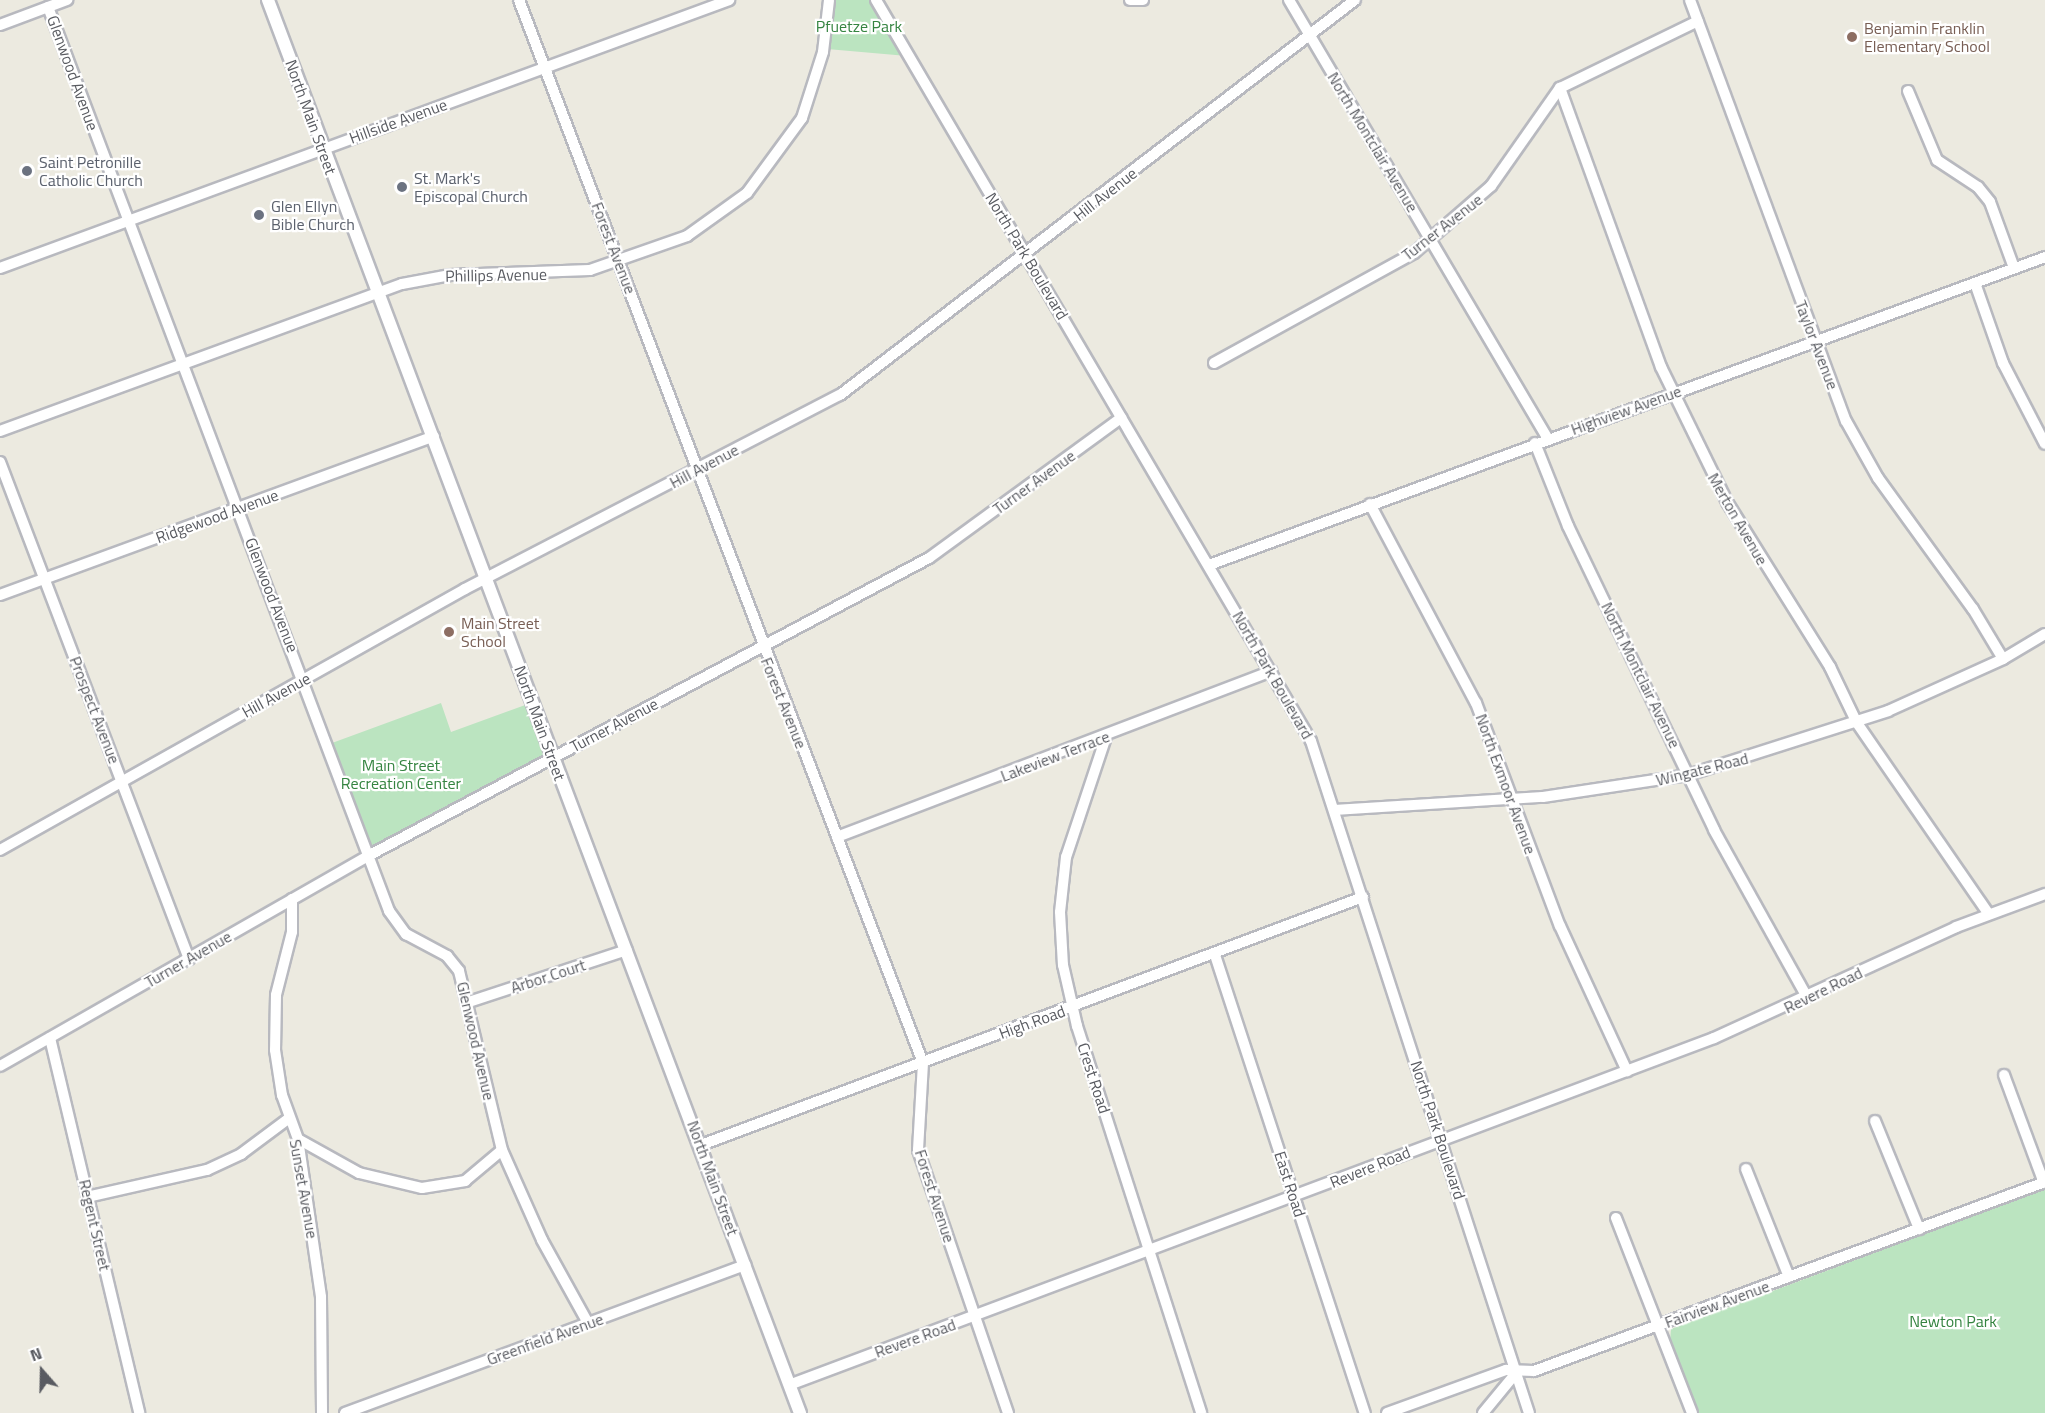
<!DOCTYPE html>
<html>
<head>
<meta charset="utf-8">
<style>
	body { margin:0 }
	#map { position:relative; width:2045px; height:1413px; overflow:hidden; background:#eceae0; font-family:"Titillium Web",sans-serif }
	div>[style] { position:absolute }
	.green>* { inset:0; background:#bbe4c0 }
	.roads { filter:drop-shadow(2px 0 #b8b9bf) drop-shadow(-2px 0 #b8b9bf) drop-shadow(0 2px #b8b9bf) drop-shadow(0 -2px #b8b9bf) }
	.minor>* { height:10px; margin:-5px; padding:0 5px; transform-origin:5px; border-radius:5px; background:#fff }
	.tertiary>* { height:12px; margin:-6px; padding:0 6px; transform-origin:6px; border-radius:6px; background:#fff }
	.dots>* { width:16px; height:16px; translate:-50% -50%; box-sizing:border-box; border:3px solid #fff; border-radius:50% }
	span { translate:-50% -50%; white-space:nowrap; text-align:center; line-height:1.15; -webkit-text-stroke:4.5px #fff; paint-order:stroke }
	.park-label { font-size:16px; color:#358441 }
	.education-label { font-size:16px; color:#785e54 }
	.left { translate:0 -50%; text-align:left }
	.street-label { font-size:16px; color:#595b61 }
	.worship-label { font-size:16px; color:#5b616d }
	.north { position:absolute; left:12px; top:1341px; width:60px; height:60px; -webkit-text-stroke:4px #fff; paint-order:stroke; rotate:340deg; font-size:16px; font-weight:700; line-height:24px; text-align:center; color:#595b61 }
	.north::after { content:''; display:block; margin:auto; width:21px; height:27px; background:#595b61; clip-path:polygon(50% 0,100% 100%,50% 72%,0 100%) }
</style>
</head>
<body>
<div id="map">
	<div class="green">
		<i style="clip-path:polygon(830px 0,874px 0,907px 56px,827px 49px)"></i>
		<i style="clip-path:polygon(441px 703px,451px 732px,528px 704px,547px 755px,373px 851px,332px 743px)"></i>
		<i style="clip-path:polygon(2045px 1189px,2045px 1413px,1697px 1413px,1670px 1342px,1671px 1329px)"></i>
	</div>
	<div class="roads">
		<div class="minor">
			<i style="left:519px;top:0;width:1137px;rotate:69.19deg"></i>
			<i style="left:923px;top:1063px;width:87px;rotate:93.3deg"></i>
			<i style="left:918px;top:1150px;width:278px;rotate:71.1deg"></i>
			<i style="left:876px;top:0;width:859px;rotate:59.59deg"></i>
			<i style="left:1311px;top:741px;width:706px;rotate:72.03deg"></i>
			<i style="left:1130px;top:0;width:13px"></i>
			<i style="left:1289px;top:0;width:510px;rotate:59.46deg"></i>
			<i style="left:1690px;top:0;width:449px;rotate:69.7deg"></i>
			<i style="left:1846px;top:421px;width:65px;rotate:60.7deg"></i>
			<i style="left:1878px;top:478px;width:162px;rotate:54.1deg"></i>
			<i style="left:1973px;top:609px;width:58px;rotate:59deg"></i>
			<i style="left:48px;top:7px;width:966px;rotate:69.33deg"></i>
			<i style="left:389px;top:911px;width:29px;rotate:54deg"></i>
			<i style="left:406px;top:934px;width:47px;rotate:28.2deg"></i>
			<i style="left:447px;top:956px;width:19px;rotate:51deg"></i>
			<i style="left:459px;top:971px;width:184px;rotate:76.5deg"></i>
			<i style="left:502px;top:1150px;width:98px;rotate:66deg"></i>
			<i style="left:542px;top:1240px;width:95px;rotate:61deg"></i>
			<i style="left:0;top:25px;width:72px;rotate:-20.5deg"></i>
			<i style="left:1560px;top:88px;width:297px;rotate:70.1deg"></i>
			<i style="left:1661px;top:367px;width:150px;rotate:63.9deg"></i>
			<i style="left:1727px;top:502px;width:195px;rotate:58deg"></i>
			<i style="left:1830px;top:667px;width:62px;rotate:64.3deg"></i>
			<i style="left:1857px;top:723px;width:232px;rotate:55.4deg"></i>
			<i style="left:1908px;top:91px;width:75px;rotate:67.2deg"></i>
			<i style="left:1937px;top:160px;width:49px;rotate:33.4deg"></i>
			<i style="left:1978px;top:187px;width:19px;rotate:51deg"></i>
			<i style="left:1990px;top:202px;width:70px;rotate:70deg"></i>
			<i style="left:0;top:268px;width:777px;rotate:-20.18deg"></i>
			<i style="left:1975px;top:283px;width:85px;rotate:70.7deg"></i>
			<i style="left:2003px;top:363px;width:91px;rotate:62.6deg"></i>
			<i style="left:1214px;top:363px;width:228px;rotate:-28.8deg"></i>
			<i style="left:1414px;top:253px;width:102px;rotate:-41deg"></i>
			<i style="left:1491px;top:186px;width:120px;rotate:-54.9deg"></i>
			<i style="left:1560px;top:88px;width:153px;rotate:-25.9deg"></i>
			<i style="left:0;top:431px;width:428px;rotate:-20.1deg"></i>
			<i style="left:402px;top:284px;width:49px;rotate:-10.6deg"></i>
			<i style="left:450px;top:275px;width:140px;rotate:-2deg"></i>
			<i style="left:590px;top:270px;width:103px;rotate:-19.3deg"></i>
			<i style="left:687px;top:236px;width:74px;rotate:-35.6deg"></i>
			<i style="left:747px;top:193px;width:93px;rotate:-53.7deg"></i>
			<i style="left:802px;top:118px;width:69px;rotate:-72.3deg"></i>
			<i style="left:823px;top:52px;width:52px;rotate:-83.4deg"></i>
			<i style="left:1535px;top:443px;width:89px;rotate:68.3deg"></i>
			<i style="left:1568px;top:526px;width:337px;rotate:64.3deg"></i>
			<i style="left:1714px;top:830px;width:191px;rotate:60.9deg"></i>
			<i style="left:0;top:462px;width:532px;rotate:69.18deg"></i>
			<i style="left:1370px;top:504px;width:225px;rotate:62deg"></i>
			<i style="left:1476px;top:703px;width:238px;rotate:69.4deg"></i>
			<i style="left:1560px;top:926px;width:160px;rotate:65.2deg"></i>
			<i style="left:1209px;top:565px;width:891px;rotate:-20.22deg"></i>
			<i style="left:0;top:595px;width:462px;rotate:-20.1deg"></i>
			<i style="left:1106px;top:737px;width:126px;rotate:108.4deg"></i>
			<i style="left:1066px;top:857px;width:55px;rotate:96.2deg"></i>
			<i style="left:1060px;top:912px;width:53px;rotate:86.8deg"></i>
			<i style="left:1063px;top:965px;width:63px;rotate:77.1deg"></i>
			<i style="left:1077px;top:1026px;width:406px;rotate:72.2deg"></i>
			<i style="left:1334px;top:810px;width:209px;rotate:-3.6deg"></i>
			<i style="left:1543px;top:797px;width:147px;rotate:-8.6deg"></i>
			<i style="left:1688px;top:775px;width:210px;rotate:-17.7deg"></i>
			<i style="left:1888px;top:711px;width:126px;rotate:-24.3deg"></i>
			<i style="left:2003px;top:659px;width:49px;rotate:-30.8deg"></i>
			<i style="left:837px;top:837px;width:465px;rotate:-20.9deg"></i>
			<i style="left:0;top:850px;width:533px;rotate:-29.31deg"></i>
			<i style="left:465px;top:589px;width:422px;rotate:-27.4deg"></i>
			<i style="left:840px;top:395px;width:649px;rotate:-37.49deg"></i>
			<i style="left:292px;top:899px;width:33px;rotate:90deg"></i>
			<i style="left:292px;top:932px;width:65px;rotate:104.3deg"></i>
			<i style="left:276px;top:995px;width:55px;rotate:91deg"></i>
			<i style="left:275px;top:1050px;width:46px;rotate:81.2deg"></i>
			<i style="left:282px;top:1095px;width:47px;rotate:70deg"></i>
			<i style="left:298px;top:1139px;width:160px;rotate:81.7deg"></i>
			<i style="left:321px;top:1297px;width:116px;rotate:89.5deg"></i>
			<i style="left:1215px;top:955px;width:482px;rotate:71.9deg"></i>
			<i style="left:469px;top:1002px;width:166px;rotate:-18.2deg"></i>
			<i style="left:50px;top:1038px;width:385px;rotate:76.6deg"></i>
			<i style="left:0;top:1066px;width:424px;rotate:-29.7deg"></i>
			<i style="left:368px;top:856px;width:635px;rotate:-27.98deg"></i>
			<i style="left:929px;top:558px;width:238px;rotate:-36.1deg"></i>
			<i style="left:2004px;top:1075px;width:115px;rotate:69.7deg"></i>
			<i style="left:1875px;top:1121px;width:117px;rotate:67.8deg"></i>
			<i style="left:298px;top:1139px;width:70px;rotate:29.1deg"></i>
			<i style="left:359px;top:1173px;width:65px;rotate:13.4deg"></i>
			<i style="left:422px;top:1188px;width:44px;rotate:-9.2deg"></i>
			<i style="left:465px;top:1181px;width:48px;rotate:-40deg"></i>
			<i style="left:701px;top:1145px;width:707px;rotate:-20.54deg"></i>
			<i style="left:1746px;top:1169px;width:116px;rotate:68.3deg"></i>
			<i style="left:87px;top:1197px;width:123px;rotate:-12.7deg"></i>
			<i style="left:207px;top:1170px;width:38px;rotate:-25deg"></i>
			<i style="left:241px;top:1154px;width:59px;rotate:-36.7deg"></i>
			<i style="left:1616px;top:1218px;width:209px;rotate:68.7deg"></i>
			<i style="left:789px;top:1385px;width:988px;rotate:-20.56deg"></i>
			<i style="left:1714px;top:1038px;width:266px;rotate:-24.6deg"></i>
			<i style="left:1956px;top:927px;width:95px;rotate:-20.3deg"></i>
			<i style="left:345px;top:1413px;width:427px;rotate:-20.3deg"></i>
			<i style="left:1387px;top:1413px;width:127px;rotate:-19.9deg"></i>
			<i style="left:1506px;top:1370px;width:28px;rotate:2deg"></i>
			<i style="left:1534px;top:1371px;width:545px;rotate:-20.3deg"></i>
			<i style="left:1483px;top:1413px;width:52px;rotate:-50.5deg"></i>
		</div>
		<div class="tertiary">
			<i style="left:268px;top:0;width:1510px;rotate:69.37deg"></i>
		</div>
	</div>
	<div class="dots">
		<i style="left:1852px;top:37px;background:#8d6e63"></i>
		<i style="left:27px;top:171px;background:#6b7280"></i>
		<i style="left:402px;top:187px;background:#6b7280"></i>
		<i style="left:259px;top:215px;background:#6b7280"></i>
		<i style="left:449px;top:632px;background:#8d6e63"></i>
	</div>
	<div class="park-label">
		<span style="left:859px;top:26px">Pfuetze Park</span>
		<span style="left:401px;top:774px">Main Street<br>Recreation Center</span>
		<span style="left:1953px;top:1321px">Newton Park</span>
	</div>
	<div class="education-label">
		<span class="left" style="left:1864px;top:37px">Benjamin Franklin<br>Elementary School</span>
		<span class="left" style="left:461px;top:632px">Main Street<br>School</span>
	</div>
	<div class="street-label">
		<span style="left:73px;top:73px;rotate:70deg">Glenwood Avenue</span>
		<span style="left:311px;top:117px;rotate:70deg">North Main Street</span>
		<span style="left:398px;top:121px;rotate:-20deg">Hillside Avenue</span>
		<span style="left:1373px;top:142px;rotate:59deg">North Montclair Avenue</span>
		<span style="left:1105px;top:194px;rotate:-38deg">Hill Avenue</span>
		<span style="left:1442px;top:227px;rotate:-38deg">Turner Avenue</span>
		<span style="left:614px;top:248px;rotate:69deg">Forest Avenue</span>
		<span style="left:1027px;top:256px;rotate:59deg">North Park Boulevard</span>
		<span style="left:496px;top:275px;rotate:-1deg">Phillips Avenue</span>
		<span style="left:1817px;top:345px;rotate:69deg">Taylor Avenue</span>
		<span style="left:1626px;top:410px;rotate:-20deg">Highview Avenue</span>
		<span style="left:704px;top:466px;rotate:-28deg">Hill Avenue</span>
		<span style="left:1034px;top:482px;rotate:-36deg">Turner Avenue</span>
		<span style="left:217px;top:516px;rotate:-20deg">Ridgewood Avenue</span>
		<span style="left:1738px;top:519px;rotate:60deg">Merton Avenue</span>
		<span style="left:272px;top:595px;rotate:69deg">Glenwood Avenue</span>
		<span style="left:1273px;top:675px;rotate:60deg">North Park Boulevard</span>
		<span style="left:1641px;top:675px;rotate:64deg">North Montclair Avenue</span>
		<span style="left:276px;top:695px;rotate:-29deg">Hill Avenue</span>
		<span style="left:784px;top:703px;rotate:68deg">Forest Avenue</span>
		<span style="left:95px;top:710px;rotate:69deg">Prospect Avenue</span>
		<span style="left:540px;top:723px;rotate:70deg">North Main Street</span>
		<span style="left:614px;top:725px;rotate:-28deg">Turner Avenue</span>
		<span style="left:1055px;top:756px;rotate:-21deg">Lakeview Terrace</span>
		<span style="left:1702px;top:769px;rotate:-14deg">Wingate Road</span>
		<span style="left:1506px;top:784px;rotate:70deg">North Exmoor Avenue</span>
		<span style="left:188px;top:959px;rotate:-30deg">Turner Avenue</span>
		<span style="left:548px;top:976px;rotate:-18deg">Arbor Court</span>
		<span style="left:1823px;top:990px;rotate:-26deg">Revere Road</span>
		<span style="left:1032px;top:1022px;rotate:-20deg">High Road</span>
		<span style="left:476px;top:1041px;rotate:77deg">Glenwood Avenue</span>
		<span style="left:1094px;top:1078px;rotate:72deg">Crest Road</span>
		<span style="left:1438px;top:1130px;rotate:72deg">North Park Boulevard</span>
		<span style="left:1370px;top:1167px;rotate:-22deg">Revere Road</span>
		<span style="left:713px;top:1178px;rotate:70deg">North Main Street</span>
		<span style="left:1290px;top:1184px;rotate:72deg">East Road</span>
		<span style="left:304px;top:1189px;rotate:80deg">Sunset Avenue</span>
		<span style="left:935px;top:1196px;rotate:72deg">Forest Avenue</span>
		<span style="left:95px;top:1225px;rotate:77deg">Regent Street</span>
		<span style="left:1717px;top:1304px;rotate:-20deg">Fairview Avenue</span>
		<span style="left:915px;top:1338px;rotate:-20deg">Revere Road</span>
		<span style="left:545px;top:1339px;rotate:-20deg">Greenfield Avenue</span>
	</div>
	<div class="worship-label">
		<span class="left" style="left:39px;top:171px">Saint Petronille<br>Catholic Church</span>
		<span class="left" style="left:414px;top:187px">St. Mark's<br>Episcopal Church</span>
		<span class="left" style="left:271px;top:215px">Glen Ellyn<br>Bible Church</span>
	</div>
	<div class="north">N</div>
</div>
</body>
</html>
